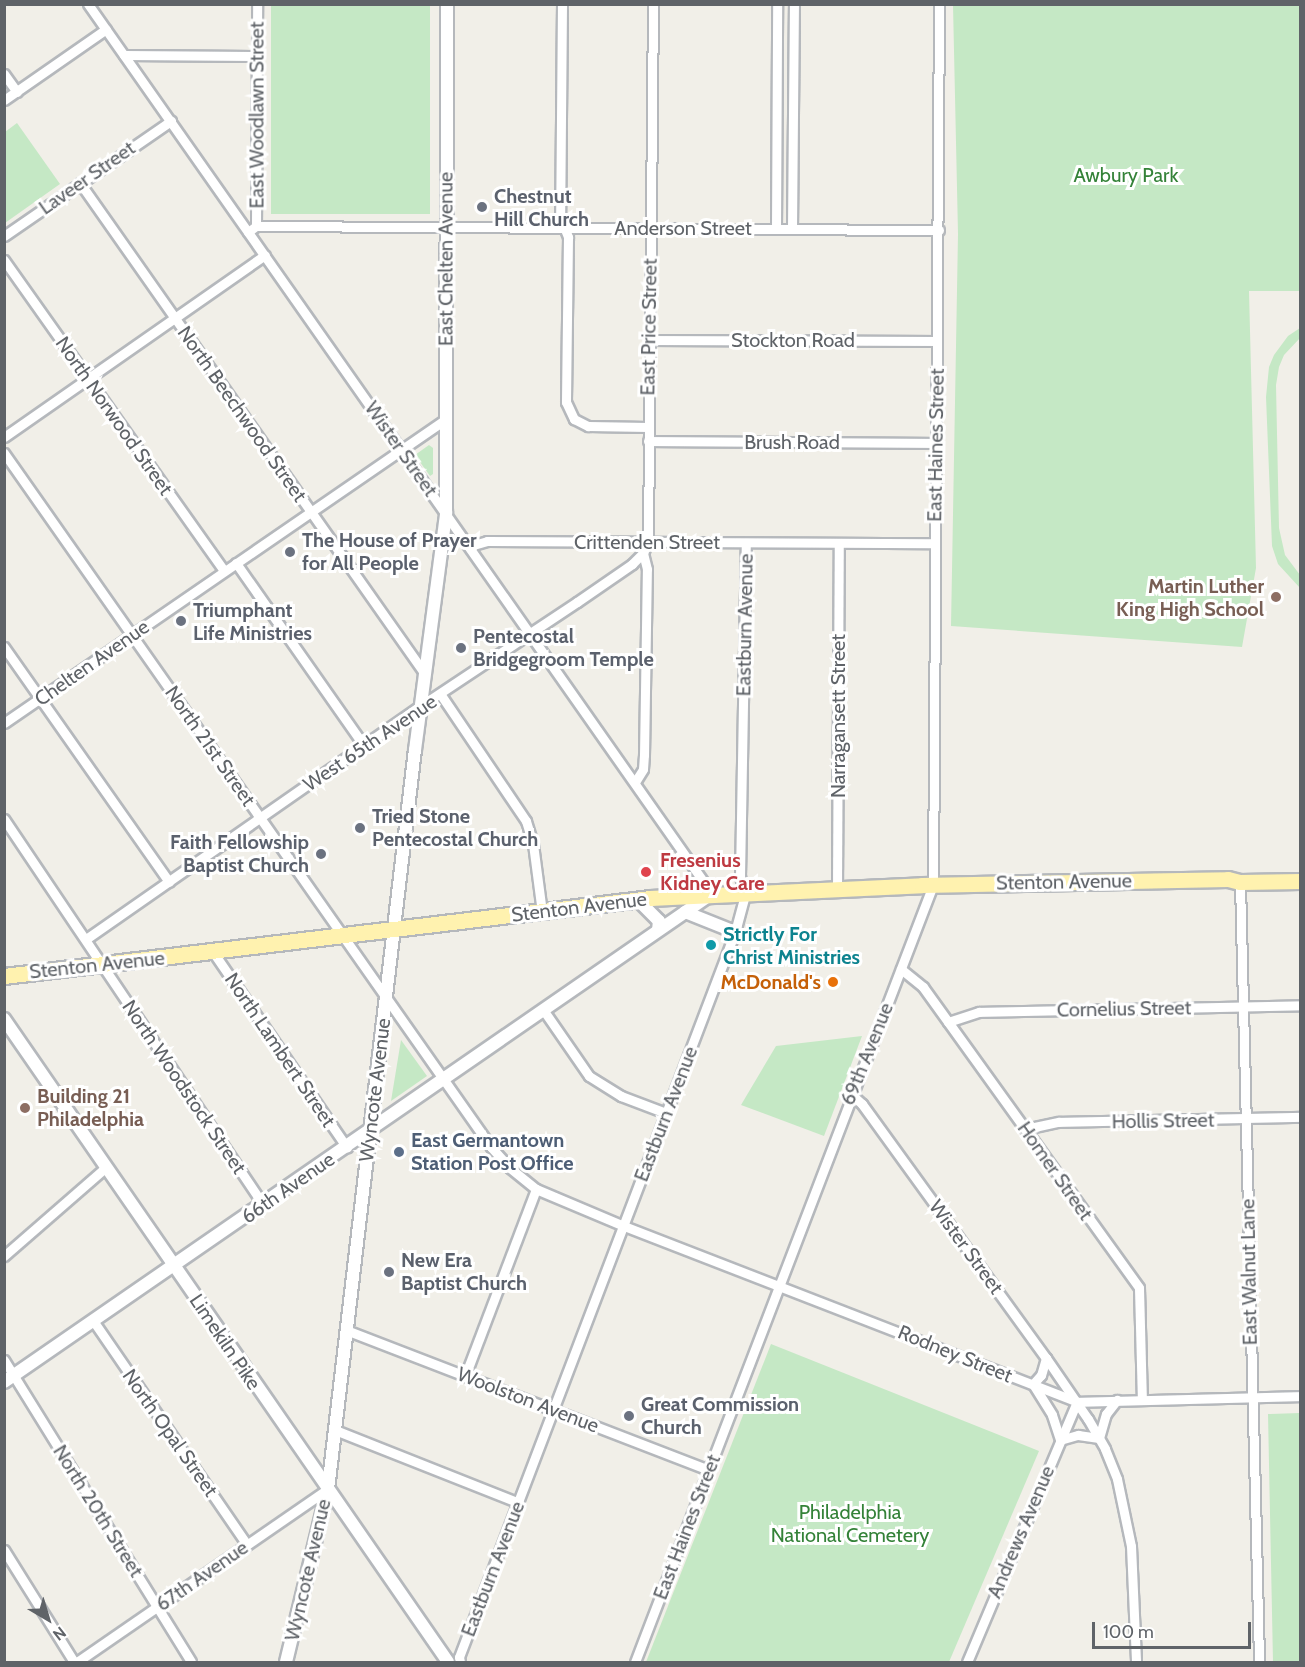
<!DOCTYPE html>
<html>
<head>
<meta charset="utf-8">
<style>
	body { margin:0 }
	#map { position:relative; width:1305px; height:1667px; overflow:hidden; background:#f1efe8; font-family:Cabin,sans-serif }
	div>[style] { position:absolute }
	.green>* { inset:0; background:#c5e8c5; transform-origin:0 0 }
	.roads { filter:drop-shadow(2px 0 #b5b8bc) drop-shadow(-2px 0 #b5b8bc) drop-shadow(0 2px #b5b8bc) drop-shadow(0 -2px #b5b8bc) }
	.minor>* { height:9px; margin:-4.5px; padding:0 4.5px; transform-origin:4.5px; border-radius:4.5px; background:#fff }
	.tertiary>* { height:12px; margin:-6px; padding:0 6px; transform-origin:6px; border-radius:6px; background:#fff }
	.primary>* { height:15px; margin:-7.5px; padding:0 7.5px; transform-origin:7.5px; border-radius:7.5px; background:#fff2af }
	.dots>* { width:16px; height:16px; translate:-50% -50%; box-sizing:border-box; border:3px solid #fff; border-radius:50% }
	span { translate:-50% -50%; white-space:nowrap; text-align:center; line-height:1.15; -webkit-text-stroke:6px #fff; paint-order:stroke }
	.street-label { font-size:20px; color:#5f6368 }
	.park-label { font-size:20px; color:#348238 }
	.worship-label { font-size:20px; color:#5b616d; font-weight:700 }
	.left { translate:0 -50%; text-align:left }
	.right { translate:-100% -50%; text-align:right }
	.education-label { font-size:20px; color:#785e54; font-weight:700 }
	.health-label { font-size:20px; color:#be3a42; font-weight:700 }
	.culture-label { font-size:20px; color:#0d838f; font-weight:700 }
	.food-label { font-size:20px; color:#c56008; font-weight:700 }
	.service-label { font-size:20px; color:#4e5e75; font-weight:700 }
	.frame { position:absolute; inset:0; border:6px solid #5f6368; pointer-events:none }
	.north { position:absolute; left:18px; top:1589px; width:60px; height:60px; -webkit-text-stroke:4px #fff; paint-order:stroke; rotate:142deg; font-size:16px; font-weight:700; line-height:24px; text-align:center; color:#5f6368 }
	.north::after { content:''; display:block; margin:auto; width:21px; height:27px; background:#5f6368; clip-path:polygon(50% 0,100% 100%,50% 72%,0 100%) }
	.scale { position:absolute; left:1092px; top:1622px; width:159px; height:27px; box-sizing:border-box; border:3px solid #5f6368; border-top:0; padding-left:8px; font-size:18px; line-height:21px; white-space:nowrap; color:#5f6368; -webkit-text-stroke:4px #fff; paint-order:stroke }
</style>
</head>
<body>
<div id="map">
	<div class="green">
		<i style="left:271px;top:5px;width:159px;height:209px"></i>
		<i style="clip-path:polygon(953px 5px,1300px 5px,1300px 291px,1249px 291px,1256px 568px,1242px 647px,951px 626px,958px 234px)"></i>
		<i style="clip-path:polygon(17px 123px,60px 184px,5px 223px,5px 132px)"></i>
		<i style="clip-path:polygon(1300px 328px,1300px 338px,1284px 355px,1279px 367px,1276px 385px,1279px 528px,1285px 555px,1300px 575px,1300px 588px,1278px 564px,1272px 546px,1266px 397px,1269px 367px,1274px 355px,1288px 336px)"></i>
		<i style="clip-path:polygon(429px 445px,433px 448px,433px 474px,430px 476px,415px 455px)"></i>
		<i style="clip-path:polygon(862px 1036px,824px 1136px,741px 1105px,776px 1046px)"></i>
		<i style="clip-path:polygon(401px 1040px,427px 1076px,391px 1101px)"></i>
		<i style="clip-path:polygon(771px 1344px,1039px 1451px,949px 1662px,646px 1662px)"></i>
		<i style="clip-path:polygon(1300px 1413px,1300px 1662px,1273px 1662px,1268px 1414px)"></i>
	</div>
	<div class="roads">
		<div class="minor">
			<i style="left:88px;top:4px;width:1087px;rotate:54.96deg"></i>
			<i style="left:562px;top:4px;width:213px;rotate:90.5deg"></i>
			<i style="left:560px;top:217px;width:22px;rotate:68deg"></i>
			<i style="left:568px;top:237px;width:165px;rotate:90.7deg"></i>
			<i style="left:566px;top:402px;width:19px;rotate:65deg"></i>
			<i style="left:574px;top:419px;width:16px;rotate:27deg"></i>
			<i style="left:588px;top:426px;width:60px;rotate:1deg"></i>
			<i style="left:124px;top:55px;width:134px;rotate:0.4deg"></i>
			<i style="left:4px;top:74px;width:22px;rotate:54deg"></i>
			<i style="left:4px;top:100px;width:124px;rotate:-34.8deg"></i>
			<i style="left:80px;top:183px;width:600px;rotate:54.91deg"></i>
			<i style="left:256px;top:226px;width:222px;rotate:-89.7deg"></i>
			<i style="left:776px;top:229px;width:225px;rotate:-89.7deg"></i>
			<i style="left:792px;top:229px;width:225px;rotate:-89.5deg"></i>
			<i style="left:248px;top:232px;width:10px;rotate:-37deg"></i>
			<i style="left:256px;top:226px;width:683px;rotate:0.34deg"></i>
			<i style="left:4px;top:236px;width:203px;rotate:-34.6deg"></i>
			<i style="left:4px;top:260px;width:381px;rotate:54.7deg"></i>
			<i style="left:650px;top:340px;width:286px;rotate:0.2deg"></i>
			<i style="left:4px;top:437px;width:318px;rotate:-34.9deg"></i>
			<i style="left:648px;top:441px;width:289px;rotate:0.4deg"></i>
			<i style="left:4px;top:453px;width:848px;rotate:54.94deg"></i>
			<i style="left:491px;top:1147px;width:28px;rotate:48deg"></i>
			<i style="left:510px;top:1168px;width:33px;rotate:39deg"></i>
			<i style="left:536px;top:1189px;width:95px;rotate:22.8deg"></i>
			<i style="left:624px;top:1226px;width:486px;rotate:21.2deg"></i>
			<i style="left:1077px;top:1402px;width:223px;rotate:-1.5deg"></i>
			<i style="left:470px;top:546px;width:18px;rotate:-16deg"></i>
			<i style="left:487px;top:541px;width:447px;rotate:0.3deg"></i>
			<i style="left:236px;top:563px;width:223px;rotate:55deg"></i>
			<i style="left:4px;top:647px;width:287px;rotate:54.9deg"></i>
			<i style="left:441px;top:695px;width:152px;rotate:56deg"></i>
			<i style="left:526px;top:821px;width:24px;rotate:73deg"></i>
			<i style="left:533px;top:844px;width:69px;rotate:82.5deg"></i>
			<i style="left:4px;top:723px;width:536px;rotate:-34.52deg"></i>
			<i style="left:635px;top:782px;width:15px;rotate:-58deg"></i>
			<i style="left:643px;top:769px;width:14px;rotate:-86deg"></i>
			<i style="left:644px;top:755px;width:186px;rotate:-89.1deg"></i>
			<i style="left:647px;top:569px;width:16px;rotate:-104deg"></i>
			<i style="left:4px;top:819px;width:465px;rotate:56.1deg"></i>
			<i style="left:1240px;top:882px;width:780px;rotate:88.6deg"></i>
			<i style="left:837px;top:888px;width:345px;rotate:-89.7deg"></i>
			<i style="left:86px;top:939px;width:409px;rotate:-34.9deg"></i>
			<i style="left:422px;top:705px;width:186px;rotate:-33.6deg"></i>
			<i style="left:577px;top:602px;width:67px;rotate:-34.6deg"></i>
			<i style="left:632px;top:564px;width:16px;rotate:-45deg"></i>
			<i style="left:643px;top:553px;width:12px;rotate:-66deg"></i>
			<i style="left:648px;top:542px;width:538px;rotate:-89.47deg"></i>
			<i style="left:213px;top:952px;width:237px;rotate:55.6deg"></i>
			<i style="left:901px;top:969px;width:28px;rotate:39deg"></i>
			<i style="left:923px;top:987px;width:370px;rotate:54.3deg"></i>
			<i style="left:1139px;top:1288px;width:112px;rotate:88.5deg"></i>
			<i style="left:544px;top:1011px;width:79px;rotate:55.3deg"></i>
			<i style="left:589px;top:1076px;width:38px;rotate:32deg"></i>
			<i style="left:621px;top:1096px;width:48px;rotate:20.7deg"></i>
			<i style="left:948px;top:1022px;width:33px;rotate:-18deg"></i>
			<i style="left:979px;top:1012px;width:321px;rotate:-1.2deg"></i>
			<i style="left:851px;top:1094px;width:15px;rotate:42deg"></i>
			<i style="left:862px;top:1104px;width:314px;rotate:54.1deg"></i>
			<i style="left:1046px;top:1358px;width:74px;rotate:55.5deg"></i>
			<i style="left:1088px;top:1419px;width:34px;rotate:60deg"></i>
			<i style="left:1105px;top:1449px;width:32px;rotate:68deg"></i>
			<i style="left:1117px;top:1479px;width:68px;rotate:78.2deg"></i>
			<i style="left:1131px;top:1546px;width:116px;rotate:87.5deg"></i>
			<i style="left:1025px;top:1129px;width:35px;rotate:-12deg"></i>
			<i style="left:1059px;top:1122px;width:241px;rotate:-1.2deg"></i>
			<i style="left:4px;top:1256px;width:135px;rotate:-41.1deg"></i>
			<i style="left:94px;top:1322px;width:270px;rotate:55.5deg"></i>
			<i style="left:346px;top:1330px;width:389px;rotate:21.1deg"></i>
			<i style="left:1046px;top:1358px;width:18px;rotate:106deg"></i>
			<i style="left:1041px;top:1375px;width:12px;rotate:132deg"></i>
			<i style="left:1033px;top:1384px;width:36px;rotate:58deg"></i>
			<i style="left:1052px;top:1415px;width:26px;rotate:72deg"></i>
			<i style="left:1060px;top:1440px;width:19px;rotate:-16deg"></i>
			<i style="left:1078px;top:1435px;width:21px;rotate:8deg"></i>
			<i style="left:1099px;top:1438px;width:25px;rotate:-74deg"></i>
			<i style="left:1106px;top:1414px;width:18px;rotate:-52deg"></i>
			<i style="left:4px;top:1360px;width:355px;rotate:58.2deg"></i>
			<i style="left:465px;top:1376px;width:200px;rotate:-69.2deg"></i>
			<i style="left:335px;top:1430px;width:198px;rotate:21.6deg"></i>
			<i style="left:4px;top:1550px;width:132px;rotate:58deg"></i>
			<i style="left:77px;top:1662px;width:305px;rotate:-34.6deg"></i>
			<i style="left:460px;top:1662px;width:5px;rotate:-101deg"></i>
			<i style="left:459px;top:1657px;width:776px;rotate:-69.16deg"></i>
			<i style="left:735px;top:932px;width:39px;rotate:-75deg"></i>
			<i style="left:745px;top:894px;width:19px;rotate:-106deg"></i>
			<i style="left:740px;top:876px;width:333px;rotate:-89deg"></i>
			<i style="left:635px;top:1662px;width:832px;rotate:-69.02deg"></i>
			<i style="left:933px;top:885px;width:881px;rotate:-89.61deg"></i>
			<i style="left:967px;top:1662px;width:282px;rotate:-67.1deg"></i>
		</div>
		<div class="tertiary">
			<i style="left:637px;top:899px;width:31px;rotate:45deg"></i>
			<i style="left:659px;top:921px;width:9px;rotate:96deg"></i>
			<i style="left:685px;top:912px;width:54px;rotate:21.8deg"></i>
			<i style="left:4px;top:1019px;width:781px;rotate:55.37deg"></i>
			<i style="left:4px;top:1382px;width:858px;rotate:-34.6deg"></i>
			<i style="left:286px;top:1662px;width:178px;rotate:-76.4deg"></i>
			<i style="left:328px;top:1489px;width:744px;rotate:-83.29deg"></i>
			<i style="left:415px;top:750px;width:239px;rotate:-82.5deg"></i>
			<i style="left:446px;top:513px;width:509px;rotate:-89.89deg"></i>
		</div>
		<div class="primary">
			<i style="left:4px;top:976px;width:651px;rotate:-6.88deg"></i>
			<i style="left:650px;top:898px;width:272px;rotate:-2.7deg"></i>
			<i style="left:922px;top:885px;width:306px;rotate:-1.1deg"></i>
			<i style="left:1228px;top:879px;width:12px;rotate:14deg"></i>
			<i style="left:1240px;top:882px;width:60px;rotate:-1deg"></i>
		</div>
	</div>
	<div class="dots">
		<i style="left:482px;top:207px;background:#6b7280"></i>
		<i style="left:290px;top:552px;background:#6b7280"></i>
		<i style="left:1276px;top:597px;background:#8d6e63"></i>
		<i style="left:181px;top:621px;background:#6b7280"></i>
		<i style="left:461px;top:648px;background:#6b7280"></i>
		<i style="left:360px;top:828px;background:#6b7280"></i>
		<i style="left:321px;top:854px;background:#6b7280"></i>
		<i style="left:646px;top:872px;background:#e0444e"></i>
		<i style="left:711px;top:945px;background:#0f9aa8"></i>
		<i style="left:833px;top:982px;background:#e8710a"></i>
		<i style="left:25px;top:1108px;background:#8d6e63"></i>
		<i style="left:399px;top:1152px;background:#5c6f8a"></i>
		<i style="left:389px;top:1272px;background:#6b7280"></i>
		<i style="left:629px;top:1416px;background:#6b7280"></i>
	</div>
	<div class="street-label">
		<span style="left:257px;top:115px;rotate:-90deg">East Woodlawn Street</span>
		<span style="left:87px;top:178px;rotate:-35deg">Laveer Street</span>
		<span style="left:683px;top:228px">Anderson Street</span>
		<span style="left:446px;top:259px;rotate:-90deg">East Chelten Avenue</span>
		<span style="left:649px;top:327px;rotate:-89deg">East Price Street</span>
		<span style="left:793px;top:340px">Stockton Road</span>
		<span style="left:242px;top:414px;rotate:55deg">North Beechwood Street</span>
		<span style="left:114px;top:416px;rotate:55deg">North Norwood Street</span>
		<span style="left:792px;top:442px">Brush Road</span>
		<span style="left:936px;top:445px;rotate:-89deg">East Haines Street</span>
		<span style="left:401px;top:449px;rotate:55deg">Wister Street</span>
		<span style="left:647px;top:542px">Crittenden Street</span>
		<span style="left:745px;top:625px;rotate:-89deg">Eastburn Avenue</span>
		<span style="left:92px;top:663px;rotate:-35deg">Chelten Avenue</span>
		<span style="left:838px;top:716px;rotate:-90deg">Narragansett Street</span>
		<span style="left:370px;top:743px;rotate:-34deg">West 65th Avenue</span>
		<span style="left:210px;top:746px;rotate:55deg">North 21st Street</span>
		<span style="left:1064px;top:882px;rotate:-1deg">Stenton Avenue</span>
		<span style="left:579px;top:907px;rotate:-7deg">Stenton Avenue</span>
		<span style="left:97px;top:965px;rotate:-6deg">Stenton Avenue</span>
		<span style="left:1124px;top:1009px;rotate:-1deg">Cornelius Street</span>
		<span style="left:280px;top:1050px;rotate:56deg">North Lambert Street</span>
		<span style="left:867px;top:1054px;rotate:-68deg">69th Avenue</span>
		<span style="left:184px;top:1087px;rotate:56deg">North Woodstock Street</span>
		<span style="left:375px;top:1090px;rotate:-83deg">Wyncote Avenue</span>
		<span style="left:666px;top:1114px;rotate:-69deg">Eastburn Avenue</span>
		<span style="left:1163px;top:1121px;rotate:-1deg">Hollis Street</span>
		<span style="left:1055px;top:1171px;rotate:55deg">Homer Street</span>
		<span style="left:288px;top:1188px;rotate:-35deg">66th Avenue</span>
		<span style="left:966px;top:1247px;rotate:54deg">Wister Street</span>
		<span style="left:1249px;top:1272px;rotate:-91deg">East Walnut Lane</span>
		<span style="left:225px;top:1342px;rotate:56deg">Limekiln Pike</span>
		<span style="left:955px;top:1354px;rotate:22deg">Rodney Street</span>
		<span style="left:528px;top:1400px;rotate:21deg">Woolston Avenue</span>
		<span style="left:170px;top:1433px;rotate:55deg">North Opal Street</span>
		<span style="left:98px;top:1511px;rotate:58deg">North 20th Street</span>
		<span style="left:687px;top:1527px;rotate:-69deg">East Haines Street</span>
		<span style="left:1021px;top:1532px;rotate:-67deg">Andrews Avenue</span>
		<span style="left:493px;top:1569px;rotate:-69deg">Eastburn Avenue</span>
		<span style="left:308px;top:1570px;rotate:-77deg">Wyncote Avenue</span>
		<span style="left:202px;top:1576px;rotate:-35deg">67th Avenue</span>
	</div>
	<div class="park-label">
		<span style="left:1126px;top:175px">Awbury Park</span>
		<span style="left:850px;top:1524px">Philadelphia<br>National Cemetery</span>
	</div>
	<div class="worship-label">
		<span class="left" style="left:494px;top:208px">Chestnut<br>Hill Church</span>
		<span class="left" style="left:302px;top:552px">The House of Prayer<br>for All People</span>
		<span class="left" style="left:193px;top:622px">Triumphant<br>Life Ministries</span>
		<span class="left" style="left:473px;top:648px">Pentecostal<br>Bridgegroom Temple</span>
		<span class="left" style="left:372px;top:828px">Tried Stone<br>Pentecostal Church</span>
		<span class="right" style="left:309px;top:854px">Faith Fellowship<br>Baptist Church</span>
		<span class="left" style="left:401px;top:1272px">New Era<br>Baptist Church</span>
		<span class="left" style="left:641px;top:1416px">Great Commission<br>Church</span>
	</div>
	<div class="education-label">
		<span class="right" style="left:1264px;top:598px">Martin Luther<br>King High School</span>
		<span class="left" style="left:37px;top:1108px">Building 21<br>Philadelphia</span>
	</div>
	<div class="health-label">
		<span class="left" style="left:660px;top:872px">Fresenius<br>Kidney Care</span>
	</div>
	<div class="culture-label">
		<span class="left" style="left:723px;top:946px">Strictly For<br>Christ Ministries</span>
	</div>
	<div class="food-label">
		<span class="right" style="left:821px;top:982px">McDonald's</span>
	</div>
	<div class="service-label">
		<span class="left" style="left:411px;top:1152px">East Germantown<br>Station Post Office</span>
	</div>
	<div class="frame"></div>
	<div class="north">N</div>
	<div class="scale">100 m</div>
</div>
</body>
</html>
